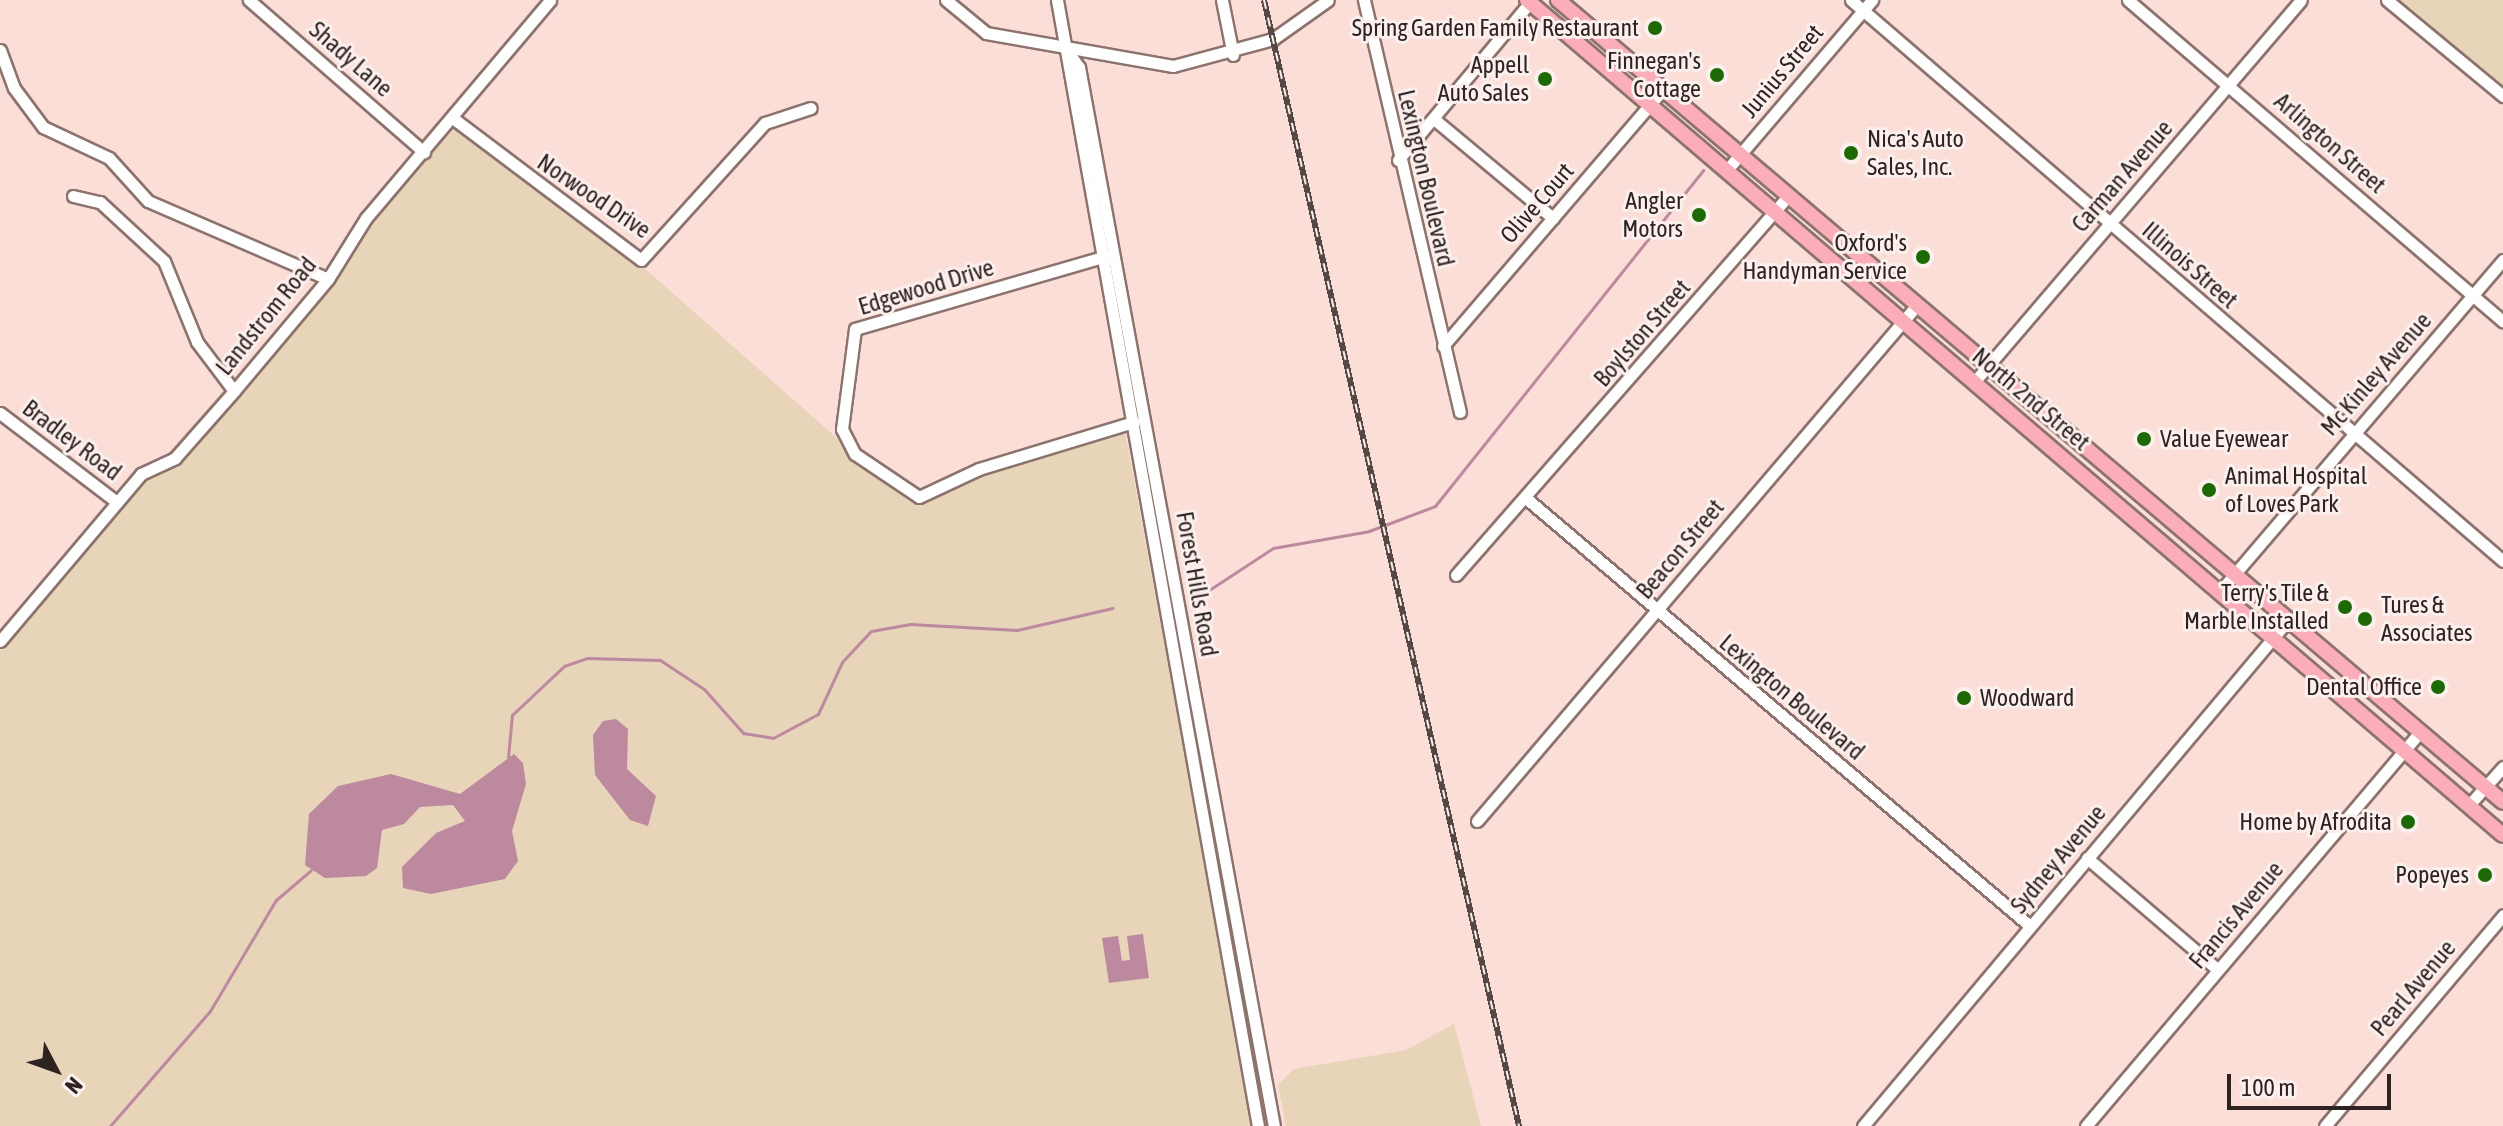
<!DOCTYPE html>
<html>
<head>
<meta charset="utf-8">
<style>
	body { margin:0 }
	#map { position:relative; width:2503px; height:1126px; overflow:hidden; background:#fbded7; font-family:"Asap Condensed",sans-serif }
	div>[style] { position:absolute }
	.green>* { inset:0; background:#e7d4b9 }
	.water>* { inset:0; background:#bc899f }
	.stream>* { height:3px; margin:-1.5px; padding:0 1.5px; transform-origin:1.5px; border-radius:1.5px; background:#bc899f }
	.roads { filter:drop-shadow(2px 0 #8c736d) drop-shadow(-2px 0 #8c736d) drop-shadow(0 2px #8c736d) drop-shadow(0 -2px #8c736d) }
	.minor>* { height:11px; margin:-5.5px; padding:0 5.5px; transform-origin:5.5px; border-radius:5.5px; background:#fff }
	.major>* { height:14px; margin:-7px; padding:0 7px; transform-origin:7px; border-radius:7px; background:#fbadb9 }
	.rail>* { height:6px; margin-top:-3px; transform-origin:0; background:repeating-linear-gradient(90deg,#fbf0ed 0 9px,#554744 0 18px); box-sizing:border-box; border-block:2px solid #554744 }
	.dots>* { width:22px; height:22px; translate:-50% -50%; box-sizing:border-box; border:4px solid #fbf0ed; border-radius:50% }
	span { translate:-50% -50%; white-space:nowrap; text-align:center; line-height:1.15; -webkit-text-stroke:6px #fbf0ed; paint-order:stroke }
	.poi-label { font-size:24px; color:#2e2321 }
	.right { translate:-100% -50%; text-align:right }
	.left { translate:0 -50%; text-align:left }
	.street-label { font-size:24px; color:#2e2321 }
	.north { position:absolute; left:16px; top:1030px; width:80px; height:80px; -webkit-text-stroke:6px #fbf0ed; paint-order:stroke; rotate:131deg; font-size:22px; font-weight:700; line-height:32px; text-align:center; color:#2e2321 }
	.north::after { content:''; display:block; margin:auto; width:28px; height:36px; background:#2e2321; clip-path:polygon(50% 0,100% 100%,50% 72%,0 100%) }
	.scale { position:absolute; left:2227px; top:1074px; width:164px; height:36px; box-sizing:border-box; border:4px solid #2e2321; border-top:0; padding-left:10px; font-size:24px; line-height:28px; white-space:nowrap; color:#2e2321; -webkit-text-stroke:6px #fbf0ed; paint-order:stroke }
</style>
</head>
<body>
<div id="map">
	<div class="green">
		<i style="clip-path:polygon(2399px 0,2503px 0,2503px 88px)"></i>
		<i style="clip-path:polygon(459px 123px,650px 273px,908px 501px,1124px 426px,1253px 1126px,0 1126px,0 644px)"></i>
		<i style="clip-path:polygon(1454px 1024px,1481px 1126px,1286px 1126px,1278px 1085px,1294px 1069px,1406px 1050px)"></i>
	</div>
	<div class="water">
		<i style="clip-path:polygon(616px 719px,628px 729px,627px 769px,656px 796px,648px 826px,630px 820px,595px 775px,593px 735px,603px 721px)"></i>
		<i style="clip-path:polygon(514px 754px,523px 763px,526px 784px,512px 831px,518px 861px,505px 879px,431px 894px,403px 888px,402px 867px,436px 833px,465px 821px,453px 805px,420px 807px,404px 824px,382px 830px,377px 868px,366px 876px,325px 878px,305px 865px,309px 814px,338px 786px,391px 774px,460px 794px)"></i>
		<i style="clip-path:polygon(1143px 934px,1149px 978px,1109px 983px,1102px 938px,1118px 936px,1122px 961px,1130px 960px,1127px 936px)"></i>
	</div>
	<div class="stream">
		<i style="left:1206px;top:592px;width:80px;rotate:-33.3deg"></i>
		<i style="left:1273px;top:548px;width:97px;rotate:-10deg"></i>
		<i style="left:1369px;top:531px;width:71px;rotate:-20.7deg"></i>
		<i style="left:1435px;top:506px;width:430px;rotate:-51.4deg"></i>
		<i style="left:508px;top:757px;width:42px;rotate:-84.6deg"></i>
		<i style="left:512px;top:715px;width:71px;rotate:-43.3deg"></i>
		<i style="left:564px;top:666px;width:24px;rotate:-19deg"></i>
		<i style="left:587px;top:658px;width:73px;rotate:1.6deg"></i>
		<i style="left:660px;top:660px;width:53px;rotate:33.4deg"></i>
		<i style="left:704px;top:689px;width:59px;rotate:48.4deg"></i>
		<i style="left:743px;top:733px;width:30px;rotate:9deg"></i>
		<i style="left:773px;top:738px;width:51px;rotate:-28.1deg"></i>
		<i style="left:818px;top:714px;width:57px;rotate:-65.2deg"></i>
		<i style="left:842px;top:662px;width:42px;rotate:-46.9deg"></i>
		<i style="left:871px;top:631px;width:40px;rotate:-10deg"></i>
		<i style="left:910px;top:624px;width:107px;rotate:3.2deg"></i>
		<i style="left:1017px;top:630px;width:98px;rotate:-13deg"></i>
		<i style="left:110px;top:1126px;width:152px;rotate:-49deg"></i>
		<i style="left:210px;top:1011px;width:129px;rotate:-59.3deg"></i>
		<i style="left:276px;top:900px;width:46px;rotate:-40.6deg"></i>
	</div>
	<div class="roads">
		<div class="minor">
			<i style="left:249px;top:0;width:232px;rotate:41deg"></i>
			<i style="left:946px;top:0;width:52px;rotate:39.5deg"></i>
			<i style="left:986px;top:33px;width:190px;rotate:10deg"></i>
			<i style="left:1173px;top:66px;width:104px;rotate:-15.1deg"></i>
			<i style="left:1273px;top:39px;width:67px;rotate:-35.3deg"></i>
			<i style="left:1057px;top:0;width:1144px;rotate:79.88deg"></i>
			<i style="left:1222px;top:0;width:56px;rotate:78.7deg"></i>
			<i style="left:1364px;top:0;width:423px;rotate:76.9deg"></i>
			<i style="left:1851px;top:0;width:860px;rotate:40.71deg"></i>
			<i style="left:2128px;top:0;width:494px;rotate:40.6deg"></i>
			<i style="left:2387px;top:0;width:151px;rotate:39.6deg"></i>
			<i style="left:0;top:50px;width:40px;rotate:69.8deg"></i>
			<i style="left:14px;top:88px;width:49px;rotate:53.4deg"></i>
			<i style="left:43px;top:127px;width:73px;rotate:25.2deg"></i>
			<i style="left:109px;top:158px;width:58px;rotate:47.8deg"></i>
			<i style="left:148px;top:201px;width:196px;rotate:23.4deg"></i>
			<i style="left:1068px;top:52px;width:19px;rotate:54deg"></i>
			<i style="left:1079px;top:67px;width:1077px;rotate:79.57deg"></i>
			<i style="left:454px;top:119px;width:234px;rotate:37deg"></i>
			<i style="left:641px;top:260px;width:185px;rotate:-47.9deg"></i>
			<i style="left:765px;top:123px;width:48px;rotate:-18.1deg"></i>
			<i style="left:1434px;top:119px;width:155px;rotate:39.8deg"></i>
			<i style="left:1398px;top:160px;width:209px;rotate:-50.1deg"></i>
			<i style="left:1726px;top:171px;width:225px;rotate:-49.5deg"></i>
			<i style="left:73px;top:196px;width:28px;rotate:13deg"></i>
			<i style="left:100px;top:202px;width:87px;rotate:42.7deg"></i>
			<i style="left:164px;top:261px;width:87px;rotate:67.8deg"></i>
			<i style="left:197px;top:342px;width:61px;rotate:52.9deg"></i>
			<i style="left:1106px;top:256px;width:261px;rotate:163.8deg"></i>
			<i style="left:855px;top:329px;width:101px;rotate:97.4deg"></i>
			<i style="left:842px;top:429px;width:28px;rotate:63deg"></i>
			<i style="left:855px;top:454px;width:77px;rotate:33.9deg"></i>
			<i style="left:919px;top:497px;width:66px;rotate:-25deg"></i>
			<i style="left:979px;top:469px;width:162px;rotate:-16.9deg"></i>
			<i style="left:1443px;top:346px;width:340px;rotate:-49.4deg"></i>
			<i style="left:1975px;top:381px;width:501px;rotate:-49.45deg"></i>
			<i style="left:0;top:413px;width:147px;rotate:37.3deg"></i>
			<i style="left:1527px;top:499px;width:660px;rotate:40.33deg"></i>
			<i style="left:1456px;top:575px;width:505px;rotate:-48.77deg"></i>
			<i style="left:2221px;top:590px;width:434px;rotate:-49.5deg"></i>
			<i style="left:0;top:641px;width:219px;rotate:-49.8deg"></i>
			<i style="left:141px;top:474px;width:38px;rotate:-25deg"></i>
			<i style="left:175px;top:458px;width:89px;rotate:-48.6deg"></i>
			<i style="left:234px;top:391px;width:146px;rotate:-50deg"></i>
			<i style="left:328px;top:279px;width:72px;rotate:-58.1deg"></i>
			<i style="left:366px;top:218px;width:285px;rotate:-49.8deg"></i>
			<i style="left:2469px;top:805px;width:51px;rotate:-48.2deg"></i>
			<i style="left:1477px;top:821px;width:678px;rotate:-49.55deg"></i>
			<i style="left:2087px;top:858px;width:172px;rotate:40.5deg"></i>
			<i style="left:1863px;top:1126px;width:661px;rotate:-49.97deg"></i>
			<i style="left:2086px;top:1126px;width:515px;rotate:-49.72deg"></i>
			<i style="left:2325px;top:1126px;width:276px;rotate:-49.8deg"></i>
		</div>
		<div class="major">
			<i style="left:1527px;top:0;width:1284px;rotate:40.55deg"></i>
			<i style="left:1558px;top:0;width:1239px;rotate:40.32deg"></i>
		</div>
	</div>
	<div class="rail">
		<i style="left:1264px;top:0;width:1155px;rotate:77.24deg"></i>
	</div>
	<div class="dots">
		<i style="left:1655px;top:28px;background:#1d6905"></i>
		<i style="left:1717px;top:75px;background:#1d6905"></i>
		<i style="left:1545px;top:79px;background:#1d6905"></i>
		<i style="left:1851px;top:153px;background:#1d6905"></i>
		<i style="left:1699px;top:215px;background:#1d6905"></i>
		<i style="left:1923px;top:257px;background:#1d6905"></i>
		<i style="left:2144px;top:439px;background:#1d6905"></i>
		<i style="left:2209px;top:490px;background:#1d6905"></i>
		<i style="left:2345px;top:607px;background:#1d6905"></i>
		<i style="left:2365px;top:619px;background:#1d6905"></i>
		<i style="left:2438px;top:687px;background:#1d6905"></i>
		<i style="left:1964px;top:698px;background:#1d6905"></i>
		<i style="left:2408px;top:822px;background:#1d6905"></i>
		<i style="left:2485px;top:875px;background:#1d6905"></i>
	</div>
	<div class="poi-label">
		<span class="right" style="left:1639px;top:28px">Spring Garden Family Restaurant</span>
		<span class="right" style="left:1701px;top:75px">Finnegan's<br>Cottage</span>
		<span class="right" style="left:1529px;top:79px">Appell<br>Auto Sales</span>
		<span class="left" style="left:1867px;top:153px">Nica's Auto<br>Sales, Inc.</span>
		<span class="right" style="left:1683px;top:215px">Angler<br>Motors</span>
		<span class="right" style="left:1907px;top:257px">Oxford's<br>Handyman Service</span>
		<span class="left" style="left:2160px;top:439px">Value Eyewear</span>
		<span class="left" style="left:2225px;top:490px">Animal Hospital<br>of Loves Park</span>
		<span class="right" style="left:2329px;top:607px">Terry's Tile &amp;<br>Marble Installed</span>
		<span class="left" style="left:2381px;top:619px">Tures &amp;<br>Associates</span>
		<span class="right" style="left:2422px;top:687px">Dental Office</span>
		<span class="left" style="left:1980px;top:698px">Woodward</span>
		<span class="right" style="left:2392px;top:822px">Home by Afrodita</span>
		<span class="right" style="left:2469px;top:875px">Popeyes</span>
	</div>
	<div class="street-label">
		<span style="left:351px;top:59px;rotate:41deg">Shady Lane</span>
		<span style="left:1782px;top:71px;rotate:-50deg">Junius Street</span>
		<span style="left:2330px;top:143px;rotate:41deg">Arlington Street</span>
		<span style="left:2122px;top:176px;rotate:-49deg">Carman Avenue</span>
		<span style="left:1426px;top:178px;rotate:77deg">Lexington Boulevard</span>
		<span style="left:594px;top:196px;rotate:34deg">Norwood Drive</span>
		<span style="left:1537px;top:203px;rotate:-49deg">Olive Court</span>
		<span style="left:2190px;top:265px;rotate:41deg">Illinois Street</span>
		<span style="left:926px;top:287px;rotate:-17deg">Edgewood Drive</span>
		<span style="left:266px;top:316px;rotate:-51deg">Landstrom Road</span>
		<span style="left:1642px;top:333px;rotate:-49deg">Boylston Street</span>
		<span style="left:2376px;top:374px;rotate:-49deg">Mc Kinley Avenue</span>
		<span style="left:2031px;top:399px;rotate:40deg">North 2nd Street</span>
		<span style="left:72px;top:440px;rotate:37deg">Bradley Road</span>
		<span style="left:1680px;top:549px;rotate:-50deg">Beacon Street</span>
		<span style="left:1197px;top:584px;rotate:80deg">Forest Hills Road</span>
		<span style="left:1792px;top:697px;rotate:40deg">Lexington Boulevard</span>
		<span style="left:2058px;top:859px;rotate:-50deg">Sydney Avenue</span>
		<span style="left:2236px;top:915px;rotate:-50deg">Francis Avenue</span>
		<span style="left:2413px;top:988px;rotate:-50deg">Pearl Avenue</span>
	</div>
	<div class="north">N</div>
	<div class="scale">100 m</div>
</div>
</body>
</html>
